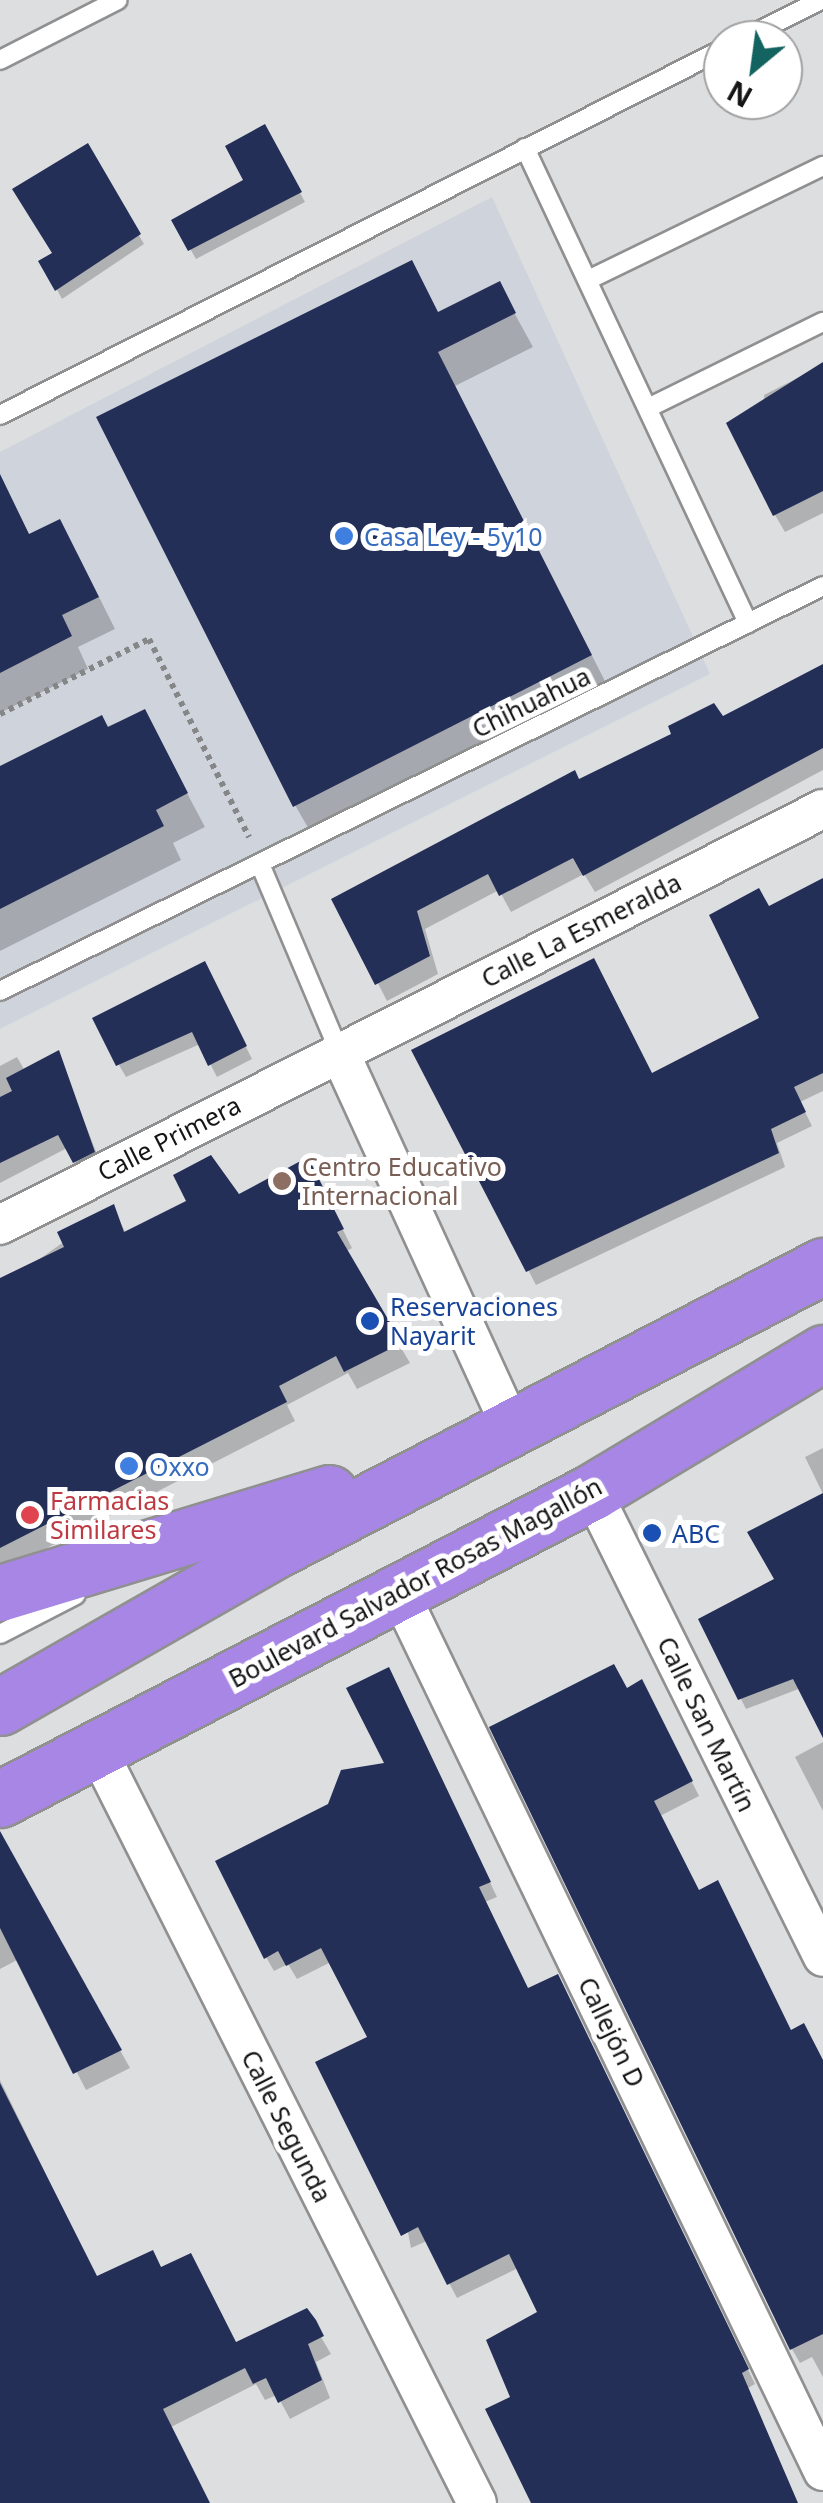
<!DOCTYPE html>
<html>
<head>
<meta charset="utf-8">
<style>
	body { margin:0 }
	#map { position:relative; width:823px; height:2503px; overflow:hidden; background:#dddee0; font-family:"Noto Sans",sans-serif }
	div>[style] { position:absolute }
	.built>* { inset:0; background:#cfd3db }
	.shadow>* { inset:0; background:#0003 }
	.building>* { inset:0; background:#242f58 }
	.path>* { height:6px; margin-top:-3px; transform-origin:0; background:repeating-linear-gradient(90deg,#858687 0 5px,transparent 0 10px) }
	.roads { filter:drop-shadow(2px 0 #909091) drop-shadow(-2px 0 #909091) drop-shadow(0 2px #909091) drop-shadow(0 -2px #909091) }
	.lane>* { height:18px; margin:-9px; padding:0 9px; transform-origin:9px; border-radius:9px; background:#fff }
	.street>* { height:38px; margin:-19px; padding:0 19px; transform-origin:19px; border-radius:19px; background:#fff }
	.highway>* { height:55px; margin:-27.5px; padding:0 27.5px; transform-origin:27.5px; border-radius:27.5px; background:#a786e5 }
	.dots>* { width:28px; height:28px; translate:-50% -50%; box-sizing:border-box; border:5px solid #fff; border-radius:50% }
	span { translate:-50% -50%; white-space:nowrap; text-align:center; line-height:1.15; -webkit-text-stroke:10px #fff; paint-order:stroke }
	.shop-label { font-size:25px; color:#366cbe }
	.left { translate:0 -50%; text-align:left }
	.street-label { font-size:25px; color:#151515 }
	.education-label { font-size:25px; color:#785e54 }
	.transit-label { font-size:25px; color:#164399 }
	.health-label { font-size:25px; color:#be3a42 }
	.north { position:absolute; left:703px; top:20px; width:100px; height:100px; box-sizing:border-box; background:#fff; border:2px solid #a1a1a1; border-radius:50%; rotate:209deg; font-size:28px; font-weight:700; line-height:40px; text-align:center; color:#151515 }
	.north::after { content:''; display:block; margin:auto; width:35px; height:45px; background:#136361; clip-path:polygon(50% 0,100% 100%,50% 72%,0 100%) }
</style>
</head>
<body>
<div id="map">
	<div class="built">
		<i style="clip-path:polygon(492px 197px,710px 674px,0 1029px,0 452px)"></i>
	</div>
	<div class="shadow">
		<i style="clip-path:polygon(264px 127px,305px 202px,196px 259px,174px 221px,246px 181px)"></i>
		<i style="clip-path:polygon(87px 147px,144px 244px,62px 299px,42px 262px,55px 254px)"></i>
		<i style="clip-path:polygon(499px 285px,533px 347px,455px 386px,609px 689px,314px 838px,295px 805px,439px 315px)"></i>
		<i style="clip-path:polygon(823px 365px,823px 513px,785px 532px,775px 515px,764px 395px)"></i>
		<i style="clip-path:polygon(7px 494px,30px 536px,77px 553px,115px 629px,78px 647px,88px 669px,0 713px,0 498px)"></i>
		<i style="clip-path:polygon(823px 652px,823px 770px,595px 892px,584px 874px,511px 912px,499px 890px,425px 929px,438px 974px,387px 1001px,335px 900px,722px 719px,823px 667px)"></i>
		<i style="clip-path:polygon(144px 712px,205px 827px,173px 843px,181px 860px,0 951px,0 769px)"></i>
		<i style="clip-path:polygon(823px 880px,823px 1091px,800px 1102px,812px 1126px,777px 1143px,785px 1167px,536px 1285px,414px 1051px,652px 1076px,762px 1019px,768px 909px)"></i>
		<i style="clip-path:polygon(211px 977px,252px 1059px,217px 1077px,200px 1044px,126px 1077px,119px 1065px)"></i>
		<i style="clip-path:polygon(58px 1054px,102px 1167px,83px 1176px,67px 1148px,0 1183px,0 1066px,17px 1057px,25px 1071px)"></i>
		<i style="clip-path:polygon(317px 1178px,352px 1248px,345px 1252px,410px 1363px,357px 1389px,348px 1373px,287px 1405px,295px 1421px,0 1572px,0 1287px,113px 1207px,126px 1234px)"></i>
		<i style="clip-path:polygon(823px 1448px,823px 1494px,805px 1457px)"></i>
		<i style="clip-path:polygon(823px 1496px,823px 1732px,801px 1688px,746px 1709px,741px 1699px,777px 1580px)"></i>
		<i style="clip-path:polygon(396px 1684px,497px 1897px,485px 1902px,528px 1991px,565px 1991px,755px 2384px,748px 2388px,796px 2503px,535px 2503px,513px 2398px,540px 2313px,518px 2268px,457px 2298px,427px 2241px,411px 2248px,370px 2038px,331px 1962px,297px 1979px,288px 1964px,274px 1971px,266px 1957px,330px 1805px,388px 1765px)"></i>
		<i style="clip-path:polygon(626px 1690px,649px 1697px,699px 1796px,660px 1816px,699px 1892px,791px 2032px,823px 2061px,823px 2377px,812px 2357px,800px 2363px,792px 2349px,492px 1728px)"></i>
		<i style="clip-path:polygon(823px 1742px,823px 1811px,795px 1757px)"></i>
		<i style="clip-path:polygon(17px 1866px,130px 2068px,86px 2090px,19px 1959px,0 1969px,0 1875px)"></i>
		<i style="clip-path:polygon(0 2080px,97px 2279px,162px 2269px,236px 2345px,306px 2312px,331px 2354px,316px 2362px,330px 2398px,290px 2419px,277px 2395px,265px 2400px,256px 2384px,171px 2427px,209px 2503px,0 2503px)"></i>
	</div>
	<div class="building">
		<i style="clip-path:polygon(265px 124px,302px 192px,188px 251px,171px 220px,243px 180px,225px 146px)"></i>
		<i style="clip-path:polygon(88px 143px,141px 234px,55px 291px,38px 261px,52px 253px,12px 189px)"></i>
		<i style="clip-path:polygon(412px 260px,438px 312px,500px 281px,516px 313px,438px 352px,592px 655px,293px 807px,96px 417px)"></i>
		<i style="clip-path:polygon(823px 362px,823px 491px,773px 516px,726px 423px)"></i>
		<i style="clip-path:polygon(0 474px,29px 534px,60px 519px,99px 597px,62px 615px,72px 636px,0 673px)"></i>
		<i style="clip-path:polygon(823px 664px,823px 748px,583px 876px,573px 858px,499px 896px,488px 874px,417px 911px,430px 956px,375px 985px,331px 899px,575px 770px,579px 779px,671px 734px,668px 726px,714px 703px,723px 716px)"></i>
		<i style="clip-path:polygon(145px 709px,188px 793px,156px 810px,164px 826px,0 909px,0 766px,102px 715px,108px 727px)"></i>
		<i style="clip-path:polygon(823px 878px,823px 1073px,794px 1087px,806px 1112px,771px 1129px,779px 1153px,526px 1272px,411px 1050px,594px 958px,652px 1073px,759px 1018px,709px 915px,759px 888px,769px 906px)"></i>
		<i style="clip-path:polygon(205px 961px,247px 1046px,208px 1066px,192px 1032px,116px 1066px,92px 1018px)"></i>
		<i style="clip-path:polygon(59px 1050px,95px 1152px,73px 1163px,58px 1135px,0 1163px,0 1097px,12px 1091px,6px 1078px)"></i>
		<i style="clip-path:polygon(211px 1155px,239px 1194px,308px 1157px,344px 1229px,337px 1232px,402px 1343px,344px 1372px,336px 1356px,279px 1386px,287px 1402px,0 1548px,0 1278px,64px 1247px,57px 1232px,114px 1204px,124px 1232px,186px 1201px,173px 1175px)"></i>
		<i style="clip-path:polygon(823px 1493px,823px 1738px,793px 1679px,738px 1700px,698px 1619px,774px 1579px,747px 1532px)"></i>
		<i style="clip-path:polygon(614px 1664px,627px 1688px,642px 1679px,693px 1781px,654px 1801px,699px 1890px,718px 1880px,791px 2030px,804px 2023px,823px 2060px,823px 2334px,790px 2350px,489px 1727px)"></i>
		<i style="clip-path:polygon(389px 1667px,491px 1882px,479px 1887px,528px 1988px,558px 1974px,749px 2369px,742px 2373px,798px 2503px,531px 2503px,485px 2409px,510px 2397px,486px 2340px,537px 2312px,509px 2254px,447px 2285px,418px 2227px,401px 2236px,315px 2062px,367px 2037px,321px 1948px,286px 1966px,278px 1951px,264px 1959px,215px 1861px,328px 1804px,341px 1770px,384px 1763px,346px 1688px)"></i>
		<i style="clip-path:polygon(0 1831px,122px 2050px,73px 2074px,0 1928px)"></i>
		<i style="clip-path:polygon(0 2083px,97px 2276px,153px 2250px,161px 2267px,191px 2253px,236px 2342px,307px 2308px,316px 2320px,324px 2336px,308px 2344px,322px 2380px,278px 2403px,266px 2378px,253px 2384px,245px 2368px,163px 2409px,210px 2503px,0 2503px)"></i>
	</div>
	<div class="path">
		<i style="left:0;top:714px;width:167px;rotate:-26.7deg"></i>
		<i style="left:149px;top:639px;width:222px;rotate:63.2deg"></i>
	</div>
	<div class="roads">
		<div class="lane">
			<i style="left:741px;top:40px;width:89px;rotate:-26.6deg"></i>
			<i style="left:0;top:60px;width:132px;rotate:-27deg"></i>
			<i style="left:525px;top:148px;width:525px;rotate:64.85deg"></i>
			<i style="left:590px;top:279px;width:259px;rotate:-25.9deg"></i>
			<i style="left:652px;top:406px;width:191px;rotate:-26.2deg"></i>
			<i style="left:0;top:415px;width:810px;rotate:-26.85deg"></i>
			<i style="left:260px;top:864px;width:203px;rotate:67.1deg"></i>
			<i style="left:0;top:991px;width:917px;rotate:-26.2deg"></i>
			<i style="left:0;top:1634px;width:85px;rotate:-27.2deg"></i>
		</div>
		<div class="street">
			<i style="left:339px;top:1051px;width:416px;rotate:65.4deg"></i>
			<i style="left:0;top:1225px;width:922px;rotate:-26.82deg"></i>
			<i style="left:592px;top:1492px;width:519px;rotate:63.58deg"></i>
			<i style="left:399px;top:1592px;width:976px;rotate:64.25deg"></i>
			<i style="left:97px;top:1749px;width:844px;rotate:63.25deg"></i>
		</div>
		<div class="highway">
			<i style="left:0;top:1593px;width:344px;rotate:-16.9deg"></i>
			<i style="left:0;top:1707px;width:321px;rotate:-29.7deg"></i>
			<i style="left:279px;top:1548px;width:613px;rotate:-27.4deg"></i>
			<i style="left:0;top:1799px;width:667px;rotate:-27.41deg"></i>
			<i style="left:592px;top:1492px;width:270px;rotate:-31deg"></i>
		</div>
	</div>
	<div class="dots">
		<i style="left:344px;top:536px;background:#3f7fe0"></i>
		<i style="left:282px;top:1181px;background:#8d6e63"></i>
		<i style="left:370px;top:1321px;background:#1a4fb4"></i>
		<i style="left:129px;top:1466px;background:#3f7fe0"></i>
		<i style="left:30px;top:1515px;background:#e0444e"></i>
		<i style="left:652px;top:1533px;background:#1a4fb4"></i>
	</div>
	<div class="shop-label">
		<span class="left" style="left:364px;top:536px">Casa Ley - 5y10</span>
		<span class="left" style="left:149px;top:1466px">Oxxo</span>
	</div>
	<div class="street-label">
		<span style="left:531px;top:702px;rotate:-26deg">Chihuahua</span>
		<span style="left:581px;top:930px;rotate:-27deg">Calle La Esmeralda</span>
		<span style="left:169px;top:1138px;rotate:-27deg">Calle Primera</span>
		<span style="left:415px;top:1582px;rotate:-28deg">Boulevard Salvador Rosas Magallón</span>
		<span style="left:707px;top:1724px;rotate:64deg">Calle San Martín</span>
		<span style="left:612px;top:2032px;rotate:64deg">Callejón D</span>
		<span style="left:287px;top:2126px;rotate:63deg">Calle Segunda</span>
	</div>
	<div class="education-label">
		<span class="left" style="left:302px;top:1181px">Centro Educativo<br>Internacional</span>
	</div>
	<div class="transit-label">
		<span class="left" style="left:390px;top:1321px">Reservaciones<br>Nayarit</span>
		<span class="left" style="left:672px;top:1533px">ABC</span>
	</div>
	<div class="health-label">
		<span class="left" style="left:50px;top:1515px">Farmacias<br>Similares</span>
	</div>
	<div class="north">N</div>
</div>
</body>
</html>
